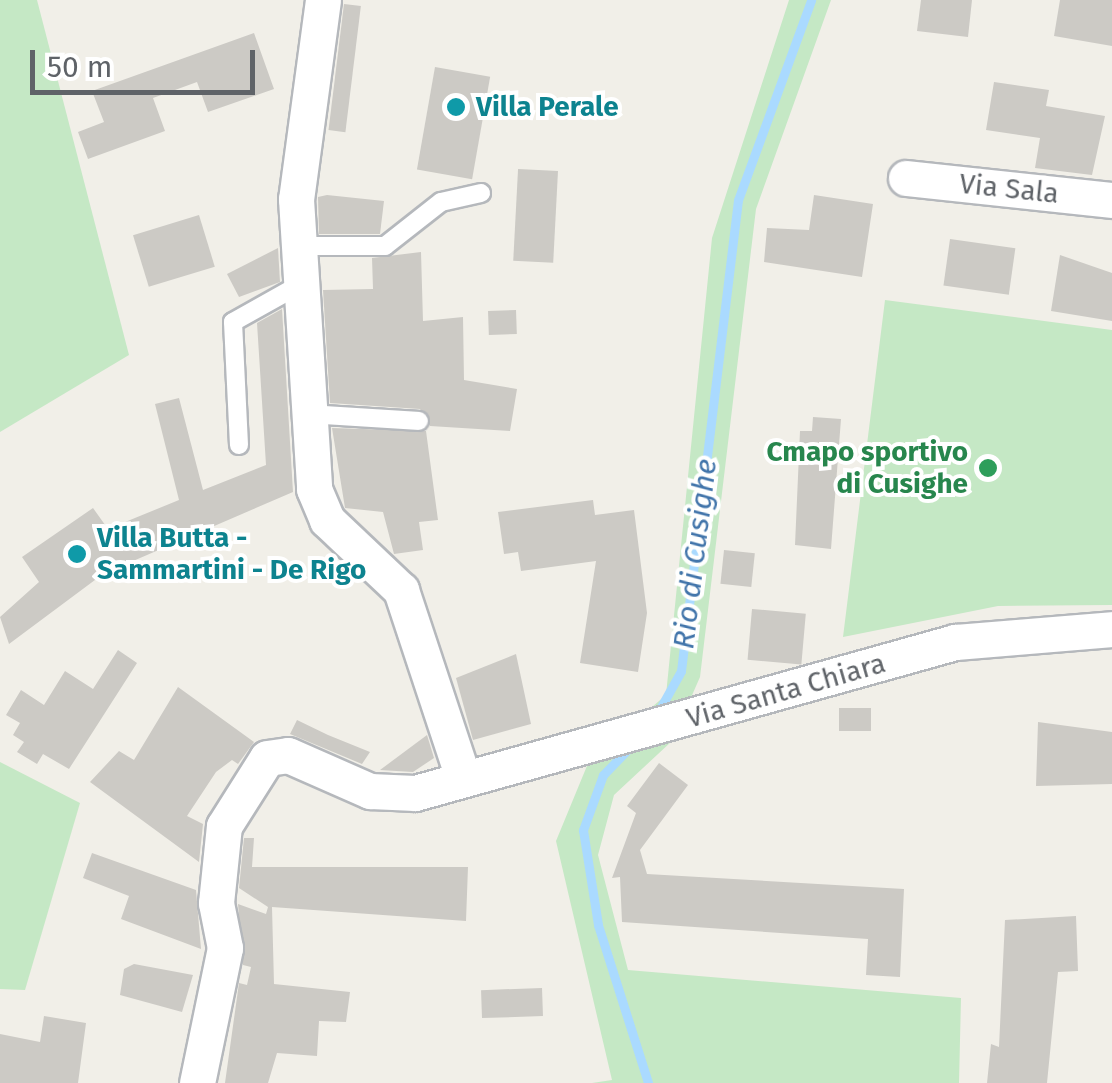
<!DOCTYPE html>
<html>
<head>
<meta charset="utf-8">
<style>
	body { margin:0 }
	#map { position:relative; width:1112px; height:1083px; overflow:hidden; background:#f1efe8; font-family:"Fira Sans",sans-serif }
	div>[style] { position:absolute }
	.green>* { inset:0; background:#c5e8c5 }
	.stream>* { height:9px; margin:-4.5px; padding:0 4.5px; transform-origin:4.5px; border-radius:4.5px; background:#aadaff }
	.building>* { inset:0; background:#cccac5; transform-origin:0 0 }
	.roads { filter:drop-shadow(2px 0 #b5b8bc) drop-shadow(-2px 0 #b5b8bc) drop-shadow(0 2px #b5b8bc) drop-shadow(0 -2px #b5b8bc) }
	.service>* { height:18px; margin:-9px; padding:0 9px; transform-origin:9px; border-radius:9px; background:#fff }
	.minor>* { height:35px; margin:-17.5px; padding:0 17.5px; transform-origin:17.5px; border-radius:17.5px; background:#fff }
	.dots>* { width:28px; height:28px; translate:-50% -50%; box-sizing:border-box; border:5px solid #fff; border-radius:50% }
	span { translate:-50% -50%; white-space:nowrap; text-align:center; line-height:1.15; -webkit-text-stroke:8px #fff; paint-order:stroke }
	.culture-label { font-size:28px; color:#0d838f; font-weight:700 }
	.left { translate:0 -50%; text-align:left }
	.street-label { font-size:28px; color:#5f6368 }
	.leisure-label { font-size:28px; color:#27864d; font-weight:700 }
	.right { translate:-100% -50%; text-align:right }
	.water-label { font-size:30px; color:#4174aa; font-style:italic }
	.scale { position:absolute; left:30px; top:50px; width:225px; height:45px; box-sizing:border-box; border:5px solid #5f6368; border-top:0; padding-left:12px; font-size:30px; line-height:35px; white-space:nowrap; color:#5f6368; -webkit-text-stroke:8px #fff; paint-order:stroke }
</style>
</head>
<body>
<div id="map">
	<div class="green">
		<i style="clip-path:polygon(0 0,37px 0,129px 355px,0 432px)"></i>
		<i style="clip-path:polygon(789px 0,831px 0,756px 209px,700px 677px,672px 741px,614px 795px,598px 855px,628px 970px,961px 998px,959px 1083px,592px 1083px,612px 1080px,556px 841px,589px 761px,666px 695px,712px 238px)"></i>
		<i style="clip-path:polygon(885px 300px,1112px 330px,1112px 605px,998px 606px,843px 637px)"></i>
		<i style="clip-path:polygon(0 762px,80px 803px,25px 990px,0 989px)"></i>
	</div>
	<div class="stream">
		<i style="left:657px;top:714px;width:49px;rotate:-60.8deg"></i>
		<i style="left:681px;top:671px;width:474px;rotate:-83.1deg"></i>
		<i style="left:738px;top:200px;width:213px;rotate:-69.9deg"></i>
		<i style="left:632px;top:745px;width:42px;rotate:134deg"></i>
		<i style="left:603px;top:775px;width:59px;rotate:110deg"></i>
		<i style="left:583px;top:830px;width:96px;rotate:81deg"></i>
		<i style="left:598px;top:925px;width:166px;rotate:72.4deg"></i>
	</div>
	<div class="building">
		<i style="clip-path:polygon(921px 0,972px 0,968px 37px,917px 31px)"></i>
		<i style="clip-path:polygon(1060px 0,1112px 0,1112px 46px,1054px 36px)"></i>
		<i style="left:344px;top:4px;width:17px;height:127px;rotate:7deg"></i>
		<i style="clip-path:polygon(254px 33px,274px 89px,208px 112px,197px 82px,153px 98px,165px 131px,88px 159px,78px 132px,104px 122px,92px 91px)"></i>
		<i style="left:435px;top:67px;width:56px;height:104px;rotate:10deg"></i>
		<i style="clip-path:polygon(994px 82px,1049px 90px,1046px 106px,1105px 116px,1092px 175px,1035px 168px,1040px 138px,986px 130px)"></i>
		<i style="left:558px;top:171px;width:92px;height:40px;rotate:93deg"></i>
		<i style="clip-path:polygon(327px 195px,384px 201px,380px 234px,319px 234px,318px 197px)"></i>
		<i style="clip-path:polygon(814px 195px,873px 204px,862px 277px,764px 262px,767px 228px,809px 230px)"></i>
		<i style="left:199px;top:215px;width:54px;height:69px;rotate:73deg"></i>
		<i style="left:950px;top:239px;width:66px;height:47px;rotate:8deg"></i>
		<i style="clip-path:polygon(278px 248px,280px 282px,239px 297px,227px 274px)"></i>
		<i style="clip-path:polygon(421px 252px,423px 321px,463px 317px,464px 380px,517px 389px,510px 431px,430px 426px,420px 409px,330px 403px,323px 290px,373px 289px,372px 258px)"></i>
		<i style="clip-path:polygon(1060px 255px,1112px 273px,1112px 321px,1051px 311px)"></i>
		<i style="clip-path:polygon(282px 309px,293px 492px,103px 574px,9px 644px,0 617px,39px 582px,22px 557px,93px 508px,108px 529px,179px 500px,155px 404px,179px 398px,203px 490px,266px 465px,257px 323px)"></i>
		<i style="left:516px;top:310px;width:24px;height:28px;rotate:88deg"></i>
		<i style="clip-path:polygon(813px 417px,841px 419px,831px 549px,795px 545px,800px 431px,812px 431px)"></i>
		<i style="clip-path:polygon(332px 428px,426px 431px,438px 520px,419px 522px,423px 550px,394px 554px,383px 512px,345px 508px)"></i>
		<i style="clip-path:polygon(593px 500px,595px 515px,634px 510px,647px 613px,638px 672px,580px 663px,596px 561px,521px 571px,518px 552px,504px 554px,498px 512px)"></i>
		<i style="left:724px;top:550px;width:31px;height:34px;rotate:6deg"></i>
		<i style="left:752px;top:609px;width:54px;height:51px;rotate:5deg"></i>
		<i style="clip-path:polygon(118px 650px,137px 663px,69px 769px,43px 754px,37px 764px,17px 752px,24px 742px,13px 735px,20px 723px,6px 715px,21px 690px,44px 705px,65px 671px,93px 689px)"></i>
		<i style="clip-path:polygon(516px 654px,531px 724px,473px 740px,456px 678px)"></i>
		<i style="clip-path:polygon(178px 687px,254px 742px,238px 764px,232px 760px,216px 772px,187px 816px,203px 824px,199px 862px,90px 782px,119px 751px,134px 760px)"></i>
		<i style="left:839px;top:708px;width:32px;height:23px"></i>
		<i style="clip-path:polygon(297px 720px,328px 735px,370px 752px,362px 764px,290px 734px)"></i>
		<i style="clip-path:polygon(1038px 722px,1112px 732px,1112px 784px,1036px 786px)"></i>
		<i style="clip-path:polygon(427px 735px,434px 758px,413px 772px,380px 770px)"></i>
		<i style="clip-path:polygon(659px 763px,688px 785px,640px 850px,647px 874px,904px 889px,900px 977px,866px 975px,868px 939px,622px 922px,620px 877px,612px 878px,636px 813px,627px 806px)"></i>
		<i style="clip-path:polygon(244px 838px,254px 838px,252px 867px,468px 867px,466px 921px,272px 907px,274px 984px,350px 992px,346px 1022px,319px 1021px,317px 1056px,277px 1053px,268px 1083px,225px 1083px,239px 983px,247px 985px,251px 967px,243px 965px,238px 904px,266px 914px,268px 907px,239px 888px)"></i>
		<i style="clip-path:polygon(92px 853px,196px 890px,201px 949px,121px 919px,129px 896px,83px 878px)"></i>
		<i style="clip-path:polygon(1076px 916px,1078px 971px,1058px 972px,1047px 1083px,987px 1083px,991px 1044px,999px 1047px,1005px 920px)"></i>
		<i style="clip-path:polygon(134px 964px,193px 975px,182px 1012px,120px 995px,124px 969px)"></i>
		<i style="left:542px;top:988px;width:28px;height:61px;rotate:88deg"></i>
		<i style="clip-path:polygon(44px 1016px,86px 1023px,78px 1083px,0 1083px,0 1034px,40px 1042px)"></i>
	</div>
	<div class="roads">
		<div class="service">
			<i style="left:298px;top:246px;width:87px"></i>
			<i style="left:385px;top:246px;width:71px;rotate:-38.2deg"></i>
			<i style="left:441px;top:202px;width:41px;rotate:-12.7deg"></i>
			<i style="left:309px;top:414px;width:110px;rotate:3.6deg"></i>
			<i style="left:239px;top:445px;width:123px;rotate:-92.8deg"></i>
			<i style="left:233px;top:322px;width:78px;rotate:-29.2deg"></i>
		</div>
		<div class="minor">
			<i style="left:323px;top:0;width:201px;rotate:97.7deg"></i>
			<i style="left:296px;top:199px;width:291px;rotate:86.4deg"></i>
			<i style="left:314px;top:489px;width:34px;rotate:67deg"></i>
			<i style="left:327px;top:520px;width:102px;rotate:43.4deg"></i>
			<i style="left:401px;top:590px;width:197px;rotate:71.7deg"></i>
			<i style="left:906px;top:178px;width:207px;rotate:6.1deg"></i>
			<i style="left:197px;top:1083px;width:138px;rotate:-78.3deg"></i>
			<i style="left:225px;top:948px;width:46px;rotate:-101.3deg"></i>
			<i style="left:216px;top:903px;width:77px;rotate:-84.1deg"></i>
			<i style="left:224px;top:826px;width:80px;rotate:-57.7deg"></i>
			<i style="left:267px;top:758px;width:21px;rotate:-8deg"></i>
			<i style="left:288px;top:755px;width:90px;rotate:23.7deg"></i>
			<i style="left:370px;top:791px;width:45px;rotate:2.5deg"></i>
			<i style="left:415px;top:793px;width:561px;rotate:-15.62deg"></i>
			<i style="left:955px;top:642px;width:158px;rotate:-4.7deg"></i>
		</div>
	</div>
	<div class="dots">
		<i style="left:456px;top:107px;background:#0f9aa8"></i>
		<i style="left:988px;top:468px;background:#2e9e5b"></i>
		<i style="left:77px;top:554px;background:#0f9aa8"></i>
	</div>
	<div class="culture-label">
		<span class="left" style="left:476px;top:107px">Villa Perale</span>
		<span class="left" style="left:97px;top:554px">Villa Butta -<br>Sammartini - De Rigo</span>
	</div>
	<div class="street-label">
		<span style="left:1009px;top:189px;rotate:6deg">Via Sala</span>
		<span style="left:786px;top:691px;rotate:-16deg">Via Santa Chiara</span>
	</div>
	<div class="leisure-label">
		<span class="right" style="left:968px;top:468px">Cmapo sportivo<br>di Cusighe</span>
	</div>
	<div class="water-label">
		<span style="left:695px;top:554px;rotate:-83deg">Rio di Cusighe</span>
	</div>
	<div class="scale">50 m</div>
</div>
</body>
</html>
